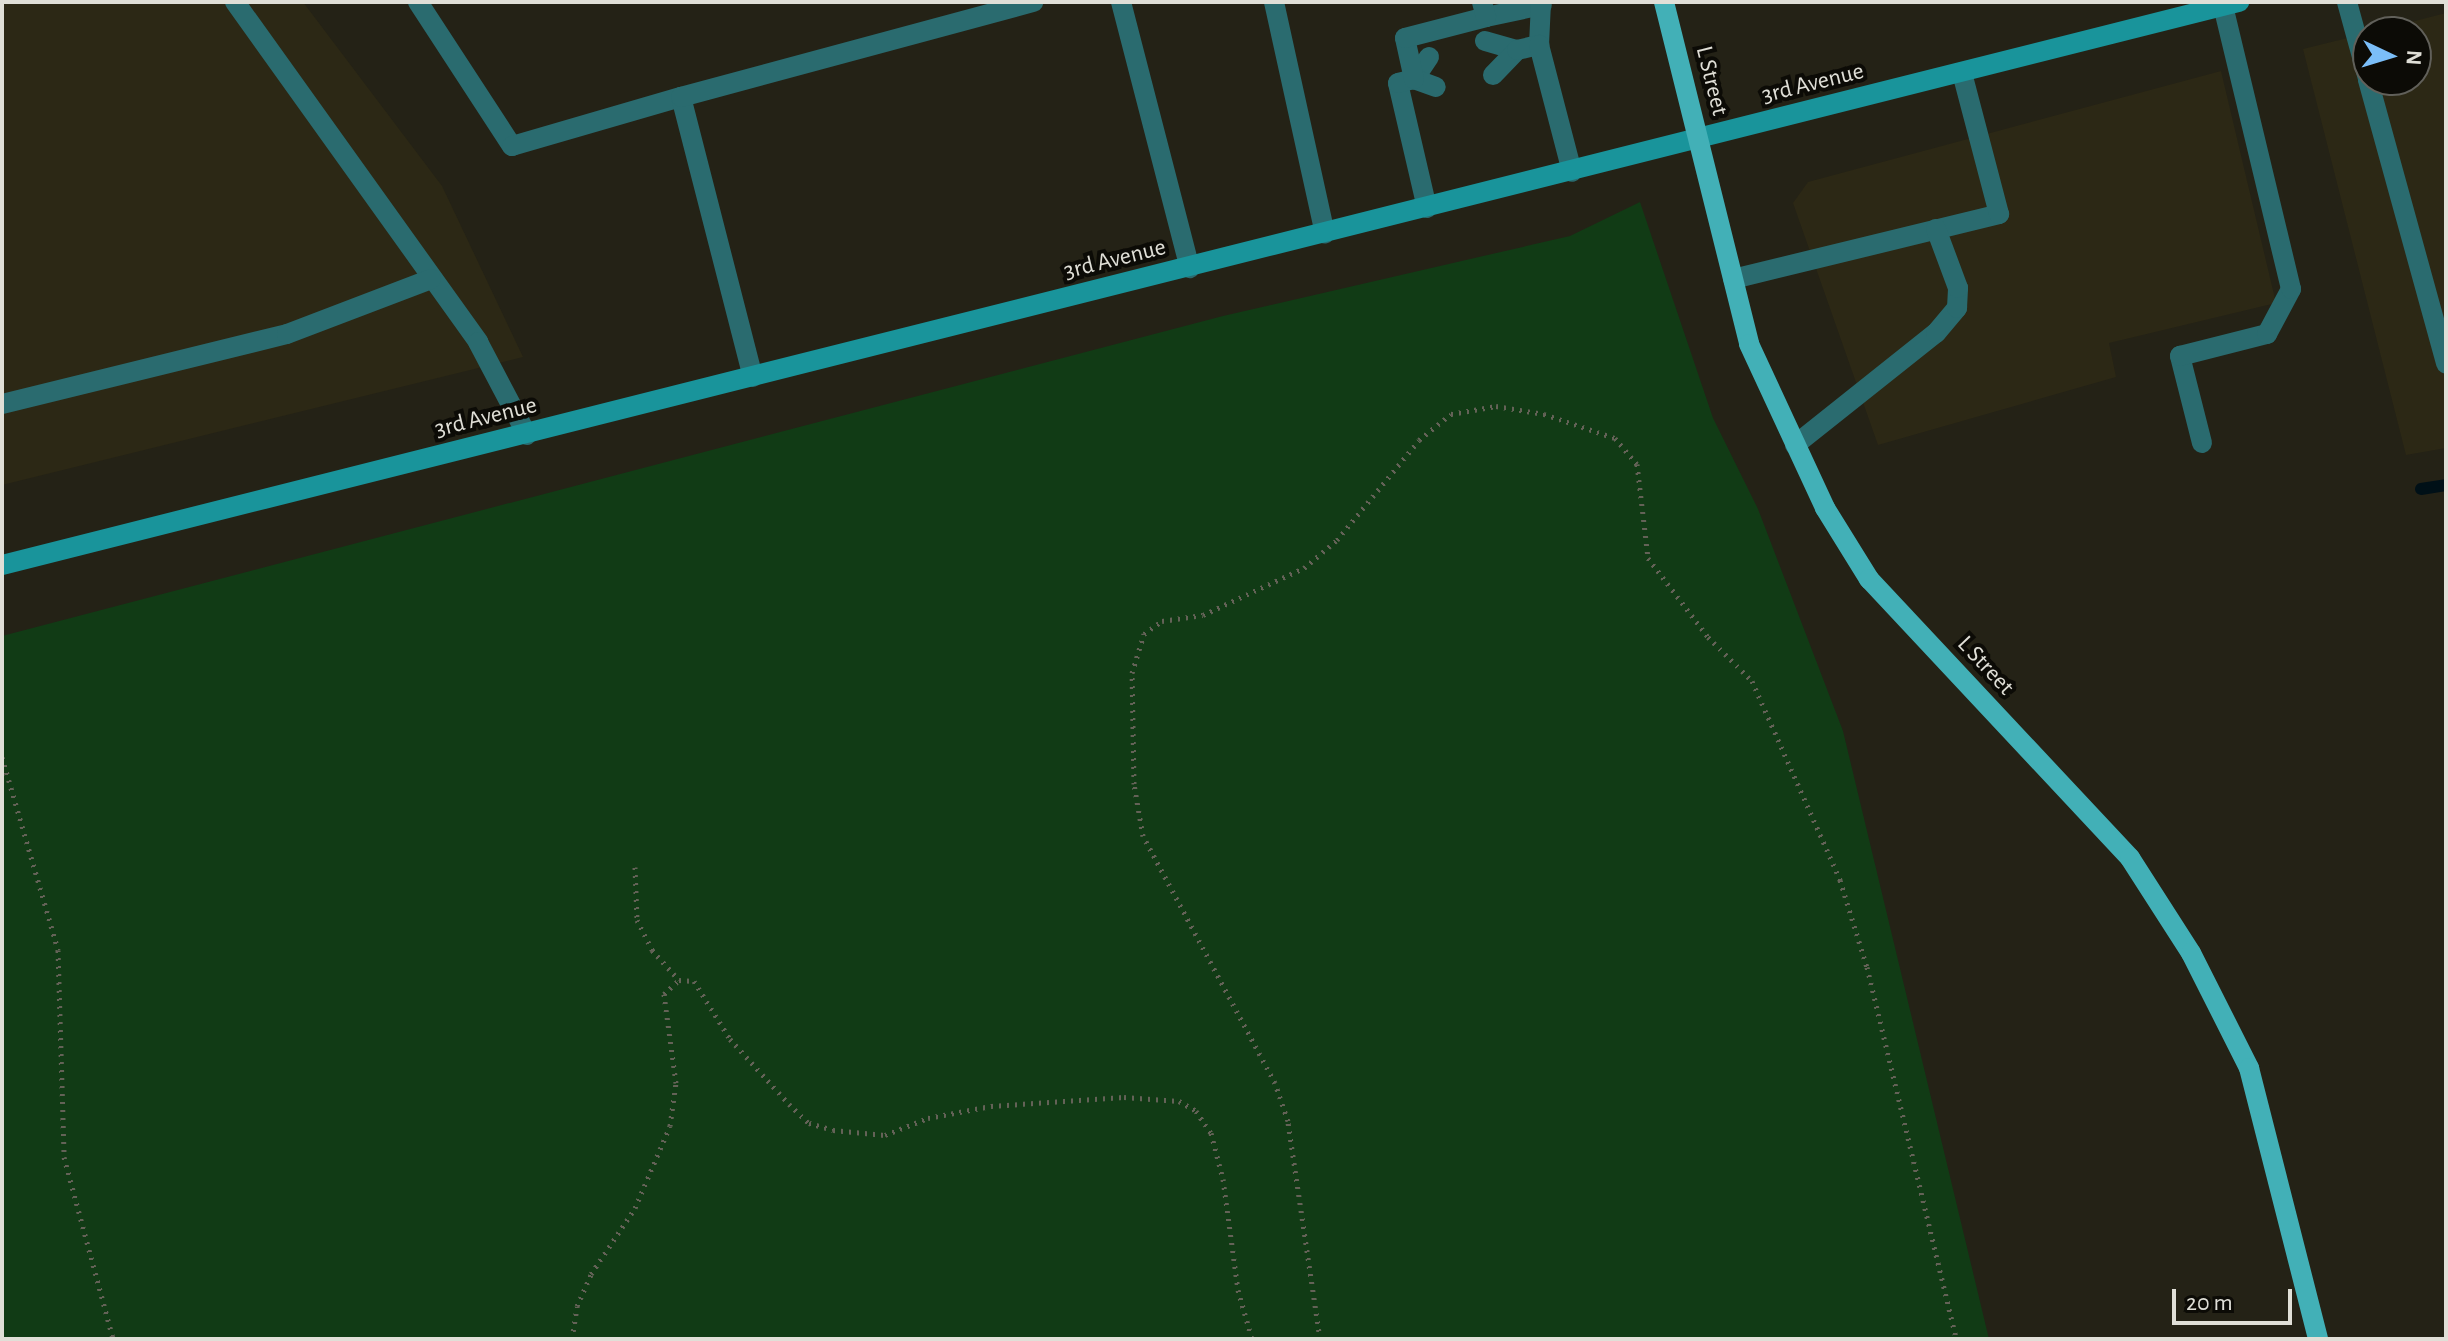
<!DOCTYPE html>
<html>
<head>
<meta charset="utf-8">
<style>
	body { margin:0 }
	#map { position:relative; width:2448px; height:1341px; overflow:hidden; background:#242216; font-family:"Alegreya Sans",sans-serif }
	div>[style] { position:absolute }
	.built>* { inset:0; background:#2c2815 }
	.green>* { inset:0; background:#113b15 }
	.stream>* { height:12px; margin:-6px; padding:0 6px; transform-origin:6px; border-radius:6px; background:#001017 }
	.path>* { height:5px; margin-top:-2.5px; transform-origin:0; background:repeating-linear-gradient(90deg,#646257 0 2px,transparent 0 8px) }
	.service>* { height:20px; margin:-10px; padding:0 10px; transform-origin:10px; border-radius:10px; background:#2a6b6f }
	.secondary>* { height:20px; margin:-10px; padding:0 10px; transform-origin:10px; border-radius:10px; background:#19949b }
	.primary>* { height:20px; margin:-10px; padding:0 10px; transform-origin:10px; border-radius:10px; background:#42b0b7 }
	span { translate:-50% -50%; white-space:nowrap; text-align:center; line-height:1.15; -webkit-text-stroke:8px #0c0b06; paint-order:stroke }
	.street-label { font-size:24px; color:#e0dfd7 }
	.frame { position:absolute; inset:0; border:4px solid #e0dfd7; pointer-events:none }
	.north { position:absolute; left:2352px; top:16px; width:80px; height:80px; box-sizing:border-box; background:#0c0b06; border:2px solid #61605a; border-radius:50%; rotate:94deg; font-size:22px; font-weight:700; line-height:32px; text-align:center; color:#e0dfd7 }
	.north::after { content:''; display:block; margin:auto; width:28px; height:36px; background:#7bbef8; clip-path:polygon(50% 0,100% 100%,50% 72%,0 100%) }
	.scale { position:absolute; left:2172px; top:1289px; width:120px; height:36px; box-sizing:border-box; border:4px solid #e0dfd7; border-top:0; padding-left:10px; font-size:24px; line-height:28px; white-space:nowrap; color:#e0dfd7; -webkit-text-stroke:6px #0c0b06; paint-order:stroke }
</style>
</head>
<body>
<div id="map">
	<div class="built">
		<i style="clip-path:polygon(2px 2px,303px 2px,442px 186px,523px 357px,2px 485px)"></i>
		<i style="clip-path:polygon(2446px 13px,2446px 448px,2406px 455px,2303px 49px,2368px 33px,2368px 80px,2416px 80px,2416px 32px,2372px 32px)"></i>
		<i style="clip-path:polygon(2221px 71px,2276px 303px,2109px 343px,2116px 377px,1878px 445px,1793px 203px,1808px 182px)"></i>
	</div>
	<div class="green">
		<i style="clip-path:polygon(1640px 202px,1713px 418px,1758px 509px,1843px 731px,1989px 1339px,2px 1339px,2px 636px,1223px 316px,1570px 236px)"></i>
	</div>
	<div class="stream">
		<i style="left:2421px;top:489px;width:25px;rotate:-9deg"></i>
	</div>
	<div class="path">
		<i style="left:2px;top:757px;width:201px;rotate:73.8deg"></i>
		<i style="left:58px;top:950px;width:207px;rotate:88.3deg"></i>
		<i style="left:64px;top:1157px;width:188px;rotate:74.9deg"></i>
		<i style="left:635px;top:867px;width:53px;rotate:87.8deg"></i>
		<i style="left:637px;top:920px;width:34px;rotate:63deg"></i>
		<i style="left:652px;top:950px;width:40px;rotate:48deg"></i>
		<i style="left:572px;top:1339px;width:33px;rotate:-81deg"></i>
		<i style="left:577px;top:1306px;width:35px;rotate:-66deg"></i>
		<i style="left:591px;top:1274px;width:79px;rotate:-56.3deg"></i>
		<i style="left:635px;top:1208px;width:89px;rotate:-66.9deg"></i>
		<i style="left:670px;top:1126px;width:43px;rotate:-82.1deg"></i>
		<i style="left:676px;top:1083px;width:90px;rotate:-97.7deg"></i>
		<i style="left:664px;top:994px;width:21px;rotate:-43deg"></i>
		<i style="left:679px;top:980px;width:15px;rotate:4deg"></i>
		<i style="left:694px;top:981px;width:68px;rotate:58.2deg"></i>
		<i style="left:730px;top:1039px;width:88px;rotate:47.8deg"></i>
		<i style="left:789px;top:1104px;width:28px;rotate:44deg"></i>
		<i style="left:809px;top:1123px;width:25px;rotate:16deg"></i>
		<i style="left:833px;top:1130px;width:52px;rotate:5.5deg"></i>
		<i style="left:885px;top:1135px;width:46px;rotate:-21.6deg"></i>
		<i style="left:928px;top:1118px;width:64px;rotate:-10.8deg"></i>
		<i style="left:991px;top:1106px;width:133px;rotate:-3.9deg"></i>
		<i style="left:1124px;top:1097px;width:55px;rotate:4.2deg"></i>
		<i style="left:1179px;top:1101px;width:20px;rotate:30deg"></i>
		<i style="left:1196px;top:1111px;width:27px;rotate:56deg"></i>
		<i style="left:1211px;top:1133px;width:48px;rotate:75.4deg"></i>
		<i style="left:1223px;top:1179px;width:112px;rotate:82.3deg"></i>
		<i style="left:1238px;top:1290px;width:51px;rotate:74.1deg"></i>
		<i style="left:1320px;top:1339px;width:220px;rotate:-98.4deg"></i>
		<i style="left:1288px;top:1121px;width:40px;rotate:-108.9deg"></i>
		<i style="left:1275px;top:1083px;width:280px;rotate:-118.1deg"></i>
		<i style="left:1143px;top:836px;width:53px;rotate:-99.8deg"></i>
		<i style="left:1134px;top:784px;width:111px;rotate:-91deg"></i>
		<i style="left:1132px;top:673px;width:41px;rotate:-72.9deg"></i>
		<i style="left:1144px;top:634px;width:22px;rotate:-36deg"></i>
		<i style="left:1162px;top:621px;width:41px;rotate:-8.3deg"></i>
		<i style="left:1203px;top:615px;width:111px;rotate:-25deg"></i>
		<i style="left:1304px;top:568px;width:43px;rotate:-40.3deg"></i>
		<i style="left:1337px;top:540px;width:129px;rotate:-50.6deg"></i>
		<i style="left:1419px;top:440px;width:41px;rotate:-39.1deg"></i>
		<i style="left:1451px;top:414px;width:46px;rotate:-10.1deg"></i>
		<i style="left:1496px;top:406px;width:49px;rotate:9.5deg"></i>
		<i style="left:1544px;top:414px;width:75px;rotate:18.7deg"></i>
		<i style="left:1615px;top:438px;width:34px;rotate:50deg"></i>
		<i style="left:1637px;top:464px;width:95px;rotate:83.3deg"></i>
		<i style="left:1648px;top:558px;width:99px;rotate:52.8deg"></i>
		<i style="left:1708px;top:637px;width:62px;rotate:45deg"></i>
		<i style="left:1752px;top:681px;width:218px;rotate:66.1deg"></i>
		<i style="left:1840px;top:880px;width:91px;rotate:72.8deg"></i>
		<i style="left:1867px;top:967px;width:382px;rotate:76.5deg"></i>
	</div>
	<div class="service">
		<i style="left:235px;top:2px;width:418px;rotate:54.4deg"></i>
		<i style="left:478px;top:342px;width:105px;rotate:62.2deg"></i>
		<i style="left:418px;top:2px;width:172px;rotate:56.9deg"></i>
		<i style="left:512px;top:146px;width:176px;rotate:-16.2deg"></i>
		<i style="left:681px;top:97px;width:289px;rotate:75.6deg"></i>
		<i style="left:1121px;top:2px;width:275px;rotate:75.5deg"></i>
		<i style="left:1274px;top:2px;width:237px;rotate:77.6deg"></i>
		<i style="left:2347px;top:2px;width:80px;rotate:74.7deg"></i>
		<i style="left:1486px;top:17px;width:57px;rotate:-12.1deg"></i>
		<i style="left:1485px;top:41px;width:33px;rotate:16deg"></i>
		<i style="left:1539px;top:45px;width:43px;rotate:-87.3deg"></i>
		<i style="left:1429px;top:57px;width:27px;rotate:124deg"></i>
		<i style="left:1414px;top:79px;width:23px;rotate:20deg"></i>
		<i style="left:1493px;top:75px;width:35px;rotate:-46deg"></i>
		<i style="left:1517px;top:50px;width:23px;rotate:-13deg"></i>
		<i style="left:1539px;top:45px;width:131px;rotate:75.4deg"></i>
		<i style="left:2368px;top:80px;width:294px;rotate:74.6deg"></i>
		<i style="left:681px;top:97px;width:365px;rotate:-15.1deg"></i>
		<i style="left:1427px;top:208px;width:128px;rotate:-103.1deg"></i>
		<i style="left:1398px;top:83px;width:16px;rotate:-14deg"></i>
		<i style="left:1414px;top:79px;width:42px;rotate:-102.4deg"></i>
		<i style="left:1405px;top:38px;width:84px;rotate:-14.5deg"></i>
		<i style="left:1486px;top:17px;width:16px;rotate:-105deg"></i>
		<i style="left:1733px;top:279px;width:274px;rotate:-13.7deg"></i>
		<i style="left:1999px;top:214px;width:146px;rotate:-104.7deg"></i>
		<i style="left:2px;top:404px;width:293px;rotate:-13.8deg"></i>
		<i style="left:287px;top:334px;width:154px;rotate:-20.9deg"></i>
		<i style="left:2202px;top:443px;width:90px;rotate:-104.2deg"></i>
		<i style="left:2180px;top:356px;width:90px;rotate:-14.2deg"></i>
		<i style="left:2267px;top:334px;width:51px;rotate:-61.9deg"></i>
		<i style="left:2291px;top:289px;width:291px;rotate:-103.5deg"></i>
		<i style="left:1795px;top:445px;width:180px;rotate:-38.5deg"></i>
		<i style="left:1936px;top:333px;width:33px;rotate:-50deg"></i>
		<i style="left:1957px;top:308px;width:20px;rotate:-87deg"></i>
		<i style="left:1958px;top:288px;width:63px;rotate:-110.4deg"></i>
	</div>
	<div class="secondary">
		<i style="left:2px;top:565px;width:2307px;rotate:-14.13deg"></i>
	</div>
	<div class="primary">
		<i style="left:1664px;top:2px;width:352px;rotate:76deg"></i>
		<i style="left:1749px;top:344px;width:181px;rotate:65.1deg"></i>
		<i style="left:1825px;top:508px;width:84px;rotate:58.2deg"></i>
		<i style="left:1869px;top:579px;width:382px;rotate:46.9deg"></i>
		<i style="left:2130px;top:858px;width:113px;rotate:57.3deg"></i>
		<i style="left:2191px;top:953px;width:129px;rotate:63.2deg"></i>
		<i style="left:2249px;top:1068px;width:280px;rotate:75.7deg"></i>
	</div>
	<div class="street-label">
		<span style="left:1711px;top:81px;rotate:76deg">L Street</span>
		<span style="left:1813px;top:84px;rotate:-14deg">3rd Avenue</span>
		<span style="left:1115px;top:260px;rotate:-14deg">3rd Avenue</span>
		<span style="left:486px;top:418px;rotate:-14deg">3rd Avenue</span>
		<span style="left:1985px;top:666px;rotate:47deg">L Street</span>
	</div>
	<div class="frame"></div>
	<div class="north">N</div>
	<div class="scale">20 m</div>
</div>
</body>
</html>
